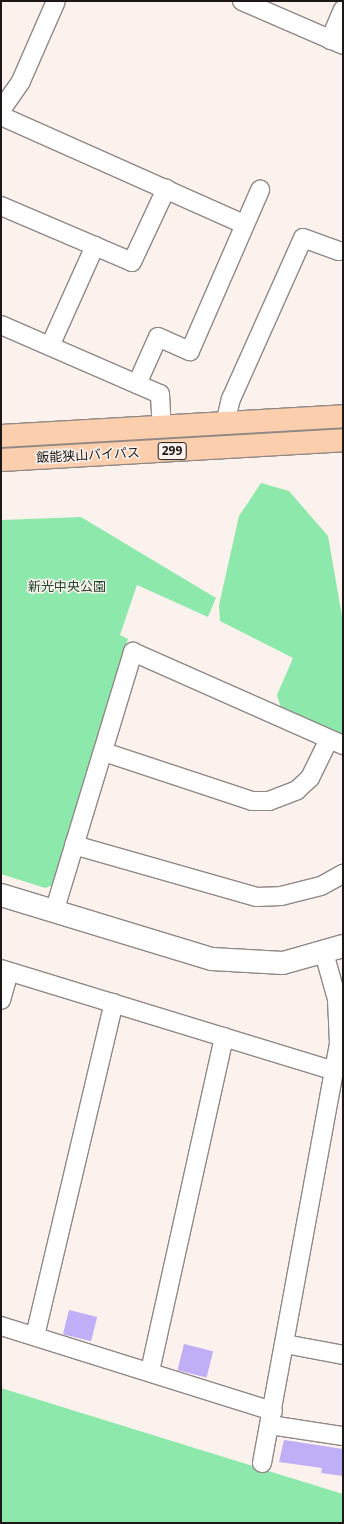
<!DOCTYPE html>
<html>
<head>
<meta charset="utf-8">
<style>
	body { margin:0 }
	#map { position:relative; width:344px; height:1524px; overflow:hidden; background:#fbf2ee; font-family:"Noto Sans","Noto Sans JP",sans-serif }
	div>[style] { position:absolute }
	.green>* { inset:0; background:#8de9ab }
	.building>* { inset:0; background:#c0aef7; transform-origin:0 0 }
	.roads { filter:drop-shadow(1px 0 #908885) drop-shadow(-1px 0 #908885) drop-shadow(0 1px #908885) drop-shadow(0 -1px #908885) }
	.minor>* { height:18px; margin:-9px; padding:0 9px; transform-origin:9px; border-radius:9px; background:#fff }
	.tertiary>* { height:22px; margin:-11px; padding:0 11px; transform-origin:11px; border-radius:11px; background:#fff }
	.trunk>* { height:22px; margin:-11px; padding:0 11px; transform-origin:11px; border-radius:11px; background:#fbcfae }
	span { translate:-50% -50%; white-space:nowrap; text-align:center; line-height:1.15; -webkit-text-stroke:3px #fbf2ee; paint-order:stroke }
	.shield-label span { padding:1px 3px; background:#fbf2ee; border:1px solid; border-radius:3px; -webkit-text-stroke-width:0 }
	.shield-label { font-size:12px; color:#1c1817; font-weight:700 }
	.street-label { font-size:13px; color:#1c1817 }
	.park-label { font-size:13px; color:#1f472d }
	.frame { position:absolute; inset:0; border:2px solid #1c1817; pointer-events:none }
</style>
</head>
<body>
<div id="map">
	<div class="green">
		<i style="clip-path:polygon(261px 483px,289px 491px,328px 536px,343px 622px,343px 734px,281px 708px,277px 695px,293px 658px,220px 621px,219px 605px,239px 516px)"></i>
		<i style="clip-path:polygon(81px 517px,216px 598px,208px 617px,137px 585px,120px 635px,128px 639px,96px 746px,53px 885px,45px 888px,1px 874px,1px 520px)"></i>
		<i style="clip-path:polygon(1px 1388px,343px 1494px,343px 1523px,1px 1523px)"></i>
	</div>
	<div class="building">
		<i style="left:69px;top:1310px;width:29px;height:25px;rotate:14deg"></i>
		<i style="left:184px;top:1344px;width:30px;height:27px;rotate:14deg"></i>
		<i style="clip-path:polygon(284px 1440px,343px 1449px,343px 1476px,321px 1473px,322px 1468px,279px 1462px)"></i>
	</div>
	<div class="roads">
		<div class="minor">
			<i style="left:242px;top:1px;width:110px;rotate:23.5deg"></i>
			<i style="left:330px;top:40px;width:33px;rotate:-67deg"></i>
			<i style="left:1px;top:110px;width:35px;rotate:-55deg"></i>
			<i style="left:21px;top:81px;width:87px;rotate:-66.4deg"></i>
			<i style="left:1px;top:116px;width:266px;rotate:24deg"></i>
			<i style="left:1px;top:206px;width:142px;rotate:23.1deg"></i>
			<i style="left:132px;top:262px;width:81px;rotate:-65deg"></i>
			<i style="left:1px;top:325px;width:173px;rotate:23.5deg"></i>
			<i style="left:160px;top:394px;width:34px;rotate:87deg"></i>
			<i style="left:50px;top:346px;width:110px;rotate:-65.8deg"></i>
			<i style="left:137px;top:384px;width:51px;rotate:-65.9deg"></i>
			<i style="left:158px;top:337px;width:35px;rotate:24deg"></i>
			<i style="left:190px;top:351px;width:176px;rotate:-66.5deg"></i>
			<i style="left:225px;top:424px;width:26px;rotate:-77deg"></i>
			<i style="left:231px;top:399px;width:176px;rotate:-65.9deg"></i>
			<i style="left:303px;top:238px;width:38px;rotate:20deg"></i>
			<i style="left:104px;top:752px;width:156px;rotate:18.3deg"></i>
			<i style="left:252px;top:801px;width:17px"></i>
			<i style="left:269px;top:801px;width:30px;rotate:-21deg"></i>
			<i style="left:297px;top:790px;width:18px;rotate:-43deg"></i>
			<i style="left:310px;top:778px;width:43px;rotate:-64deg"></i>
			<i style="left:74px;top:845px;width:189px;rotate:15.9deg"></i>
			<i style="left:256px;top:897px;width:25px;rotate:-2deg"></i>
			<i style="left:281px;top:896px;width:41px;rotate:-14deg"></i>
			<i style="left:321px;top:886px;width:25px;rotate:-29deg"></i>
			<i style="left:54px;top:912px;width:272px;rotate:-73.1deg"></i>
			<i style="left:133px;top:652px;width:230px;rotate:23.9deg"></i>
			<i style="left:1px;top:969px;width:348px;rotate:17deg"></i>
			<i style="left:1px;top:1000px;width:29px;rotate:-74deg"></i>
			<i style="left:1px;top:1326px;width:285px;rotate:17.4deg"></i>
			<i style="left:35px;top:1336px;width:342px;rotate:-76.7deg"></i>
			<i style="left:285px;top:1344px;width:59px;rotate:10.7deg"></i>
			<i style="left:150px;top:1371px;width:342px;rotate:-77.5deg"></i>
			<i style="left:270px;top:1425px;width:74px;rotate:8.6deg"></i>
			<i style="left:262px;top:1463px;width:427px;rotate:-79.6deg"></i>
			<i style="left:339px;top:1043px;width:44px;rotate:-92.6deg"></i>
			<i style="left:337px;top:999px;width:48px;rotate:-105.8deg"></i>
		</div>
		<div class="tertiary">
			<i style="left:1px;top:895px;width:220px;rotate:16.9deg"></i>
			<i style="left:212px;top:959px;width:71px;rotate:3.2deg"></i>
			<i style="left:283px;top:963px;width:62px;rotate:-15.8deg"></i>
		</div>
		<div class="trunk">
			<i style="left:1px;top:436px;width:343px;rotate:-3.3deg"></i>
			<i style="left:1px;top:460px;width:343px;rotate:-3.3deg"></i>
		</div>
	</div>
	<div class="shield-label">
		<span style="left:172px;top:451px">299</span>
	</div>
	<div class="street-label">
		<span style="left:88px;top:455px;rotate:-3deg">飯能狭山バイパス</span>
	</div>
	<div class="park-label">
		<span style="left:67px;top:586px">新光中央公園</span>
	</div>
	<div class="frame"></div>
</div>
</body>
</html>
